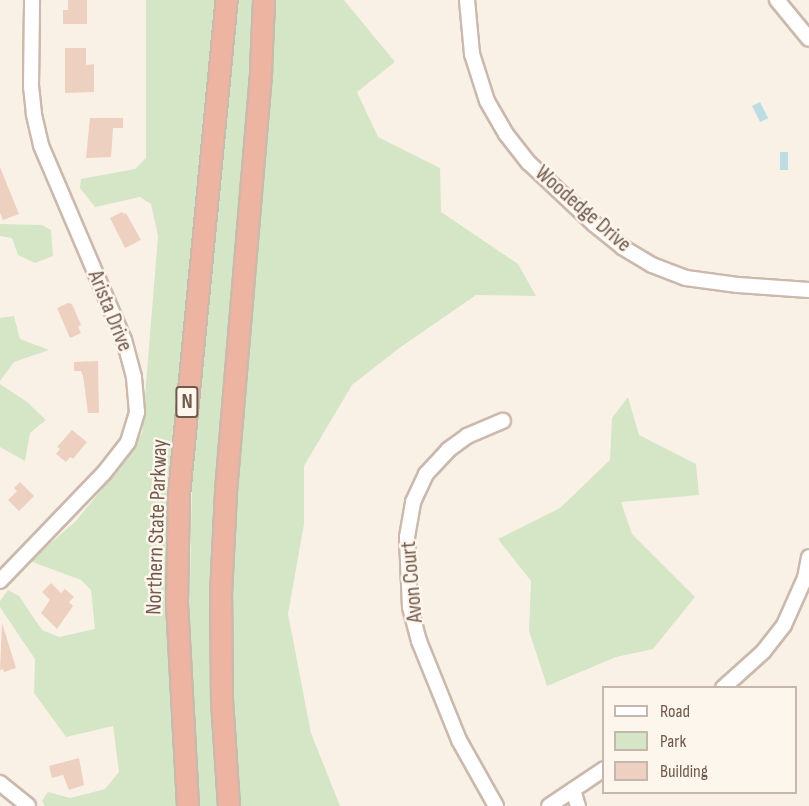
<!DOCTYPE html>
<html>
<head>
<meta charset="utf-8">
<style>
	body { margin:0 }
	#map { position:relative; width:809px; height:806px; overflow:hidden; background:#faf1e6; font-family:"Sofia Sans Condensed",sans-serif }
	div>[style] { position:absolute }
	.green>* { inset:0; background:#d4e6c6 }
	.water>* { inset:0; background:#bcdde2; transform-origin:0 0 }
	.building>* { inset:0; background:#edd0c0 }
	.roads { filter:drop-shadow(2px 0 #cbb9ad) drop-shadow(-2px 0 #cbb9ad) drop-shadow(0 2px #cbb9ad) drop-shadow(0 -2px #cbb9ad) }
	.minor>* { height:14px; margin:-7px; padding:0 7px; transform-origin:7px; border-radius:7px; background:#fff }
	.highway>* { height:20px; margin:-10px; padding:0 10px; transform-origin:10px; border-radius:10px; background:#eeb4a2 }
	span { translate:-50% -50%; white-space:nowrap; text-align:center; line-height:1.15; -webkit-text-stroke:5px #fdf6ec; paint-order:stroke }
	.shield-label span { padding:2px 4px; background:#fdf6ec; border:2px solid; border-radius:4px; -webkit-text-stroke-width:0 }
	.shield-label { font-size:21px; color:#71594d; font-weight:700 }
	.street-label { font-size:22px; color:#71594d }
	.legend { position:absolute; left:602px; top:686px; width:195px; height:108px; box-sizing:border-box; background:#fdf6ec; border:2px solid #c5b7ac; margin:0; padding:8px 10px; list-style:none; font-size:18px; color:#71594d }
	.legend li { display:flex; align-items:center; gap:12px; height:30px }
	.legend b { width:30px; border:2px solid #c5b7ac }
</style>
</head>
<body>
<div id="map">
	<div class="green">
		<i style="clip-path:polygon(146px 0,220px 0,172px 475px,166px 573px,179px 806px,45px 806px,42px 801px,48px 792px,70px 798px,105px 789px,119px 772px,113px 726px,66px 737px,34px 693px,35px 659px,0 607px,0 601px,8px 590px,19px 596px,42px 630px,59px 637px,95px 629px,91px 590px,81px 580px,30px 561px,76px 521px,118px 469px,142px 433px,158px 236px,151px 204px,140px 197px,95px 207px,80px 188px,81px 179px,135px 169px,146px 158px)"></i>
		<i style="clip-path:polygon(237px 0,256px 0,248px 146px,215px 486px,209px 669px,222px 806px,198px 806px,188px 673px,192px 485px)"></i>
		<i style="clip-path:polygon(271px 0,344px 0,395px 62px,357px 92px,378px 137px,440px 168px,441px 212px,518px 264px,536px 296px,476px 295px,398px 349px,352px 385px,304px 466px,304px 524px,288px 614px,311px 733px,340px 806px,237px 806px,228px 670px,229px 554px,268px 126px)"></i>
		<i style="clip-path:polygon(0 224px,42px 225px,51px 230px,53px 256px,35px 263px,18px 255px,12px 238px,0 236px)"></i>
		<i style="clip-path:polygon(14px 316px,20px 339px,49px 350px,14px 362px,0 381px,0 318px)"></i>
		<i style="clip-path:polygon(0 384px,27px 402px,46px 420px,30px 433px,25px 461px,0 447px)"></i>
		<i style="clip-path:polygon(628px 397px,639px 435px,696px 464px,699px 495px,621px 502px,632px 534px,695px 597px,653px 649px,616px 657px,547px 686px,529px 631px,531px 581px,498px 539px,560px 508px,610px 460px,612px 418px)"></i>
	</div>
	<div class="water">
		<i style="left:760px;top:102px;width:18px;height:9px;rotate:63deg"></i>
		<i style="left:780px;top:152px;width:8px;height:18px"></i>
	</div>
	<div class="building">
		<i style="clip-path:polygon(68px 0,87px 0,87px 24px,63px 24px,63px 10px,68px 10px)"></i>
		<i style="clip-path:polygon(65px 48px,86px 48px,86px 65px,94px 64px,94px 92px,65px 93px)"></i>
		<i style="clip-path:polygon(90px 118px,123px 118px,123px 128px,113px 128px,111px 157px,86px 158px)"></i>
		<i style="clip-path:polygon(0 167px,19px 214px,3px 220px,0 213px)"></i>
		<i style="clip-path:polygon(122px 212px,124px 214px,126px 213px,141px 240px,125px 248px,110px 218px)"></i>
		<i style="clip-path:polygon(68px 303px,72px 304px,81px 325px,78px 327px,81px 333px,70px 338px,57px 308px)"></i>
		<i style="clip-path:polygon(98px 361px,99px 413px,88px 413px,83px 376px,81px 371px,74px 371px,74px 362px)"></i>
		<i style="clip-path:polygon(72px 430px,87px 442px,73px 459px,70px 457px,66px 462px,56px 454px,60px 449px,57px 447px)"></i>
		<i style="clip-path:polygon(20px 482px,34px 496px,19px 511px,8px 500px,17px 491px,14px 488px)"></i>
		<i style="clip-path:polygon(51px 583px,61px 593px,65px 589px,74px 597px,69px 602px,73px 606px,57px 629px,41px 613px,50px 600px,42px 592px)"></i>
		<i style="clip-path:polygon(2px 623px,16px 668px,4px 672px,3px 669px,0 670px)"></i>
		<i style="clip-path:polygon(79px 758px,84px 785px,69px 790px,63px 775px,52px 778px,49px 766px)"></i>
	</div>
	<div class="roads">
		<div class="minor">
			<i style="left:467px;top:0;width:54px;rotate:84.7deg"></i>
			<i style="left:472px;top:54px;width:49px;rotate:72.3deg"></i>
			<i style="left:487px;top:101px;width:38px;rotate:60deg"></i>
			<i style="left:506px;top:134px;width:37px;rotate:52deg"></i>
			<i style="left:529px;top:163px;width:89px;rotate:43.2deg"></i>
			<i style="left:594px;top:224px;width:36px;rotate:39deg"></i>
			<i style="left:622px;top:247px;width:35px;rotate:31deg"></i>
			<i style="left:652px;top:265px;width:36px;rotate:21deg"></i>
			<i style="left:686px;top:278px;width:52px;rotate:7.7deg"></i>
			<i style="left:738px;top:285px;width:71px;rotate:4deg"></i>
			<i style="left:777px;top:0;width:50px;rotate:50.6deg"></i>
			<i style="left:0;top:581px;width:150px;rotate:-46.1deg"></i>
			<i style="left:104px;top:473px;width:39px;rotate:-52deg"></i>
			<i style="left:128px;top:442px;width:31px;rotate:-73deg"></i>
			<i style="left:137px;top:412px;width:35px;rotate:-95deg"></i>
			<i style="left:134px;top:377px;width:38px;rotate:-105deg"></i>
			<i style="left:124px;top:340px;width:212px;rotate:-113.1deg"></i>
			<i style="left:41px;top:145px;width:32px;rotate:-103deg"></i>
			<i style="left:34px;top:114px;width:27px;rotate:-96deg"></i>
			<i style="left:31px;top:87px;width:87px;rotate:-89.3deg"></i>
			<i style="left:723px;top:688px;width:54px;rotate:-42deg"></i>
			<i style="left:763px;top:652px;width:34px;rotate:-52deg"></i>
			<i style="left:784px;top:625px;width:51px;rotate:-65.9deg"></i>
			<i style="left:805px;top:578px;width:21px;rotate:-79deg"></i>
			<i style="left:0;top:783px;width:36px;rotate:39deg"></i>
			<i style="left:573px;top:790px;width:17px;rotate:73deg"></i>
			<i style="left:496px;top:806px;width:76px;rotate:-119.3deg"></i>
			<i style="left:459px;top:740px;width:107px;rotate:-112deg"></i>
			<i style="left:419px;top:641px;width:35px;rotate:-105deg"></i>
			<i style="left:410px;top:607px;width:70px;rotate:-92.5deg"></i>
			<i style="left:407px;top:537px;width:36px;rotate:-80deg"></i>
			<i style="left:413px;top:502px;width:31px;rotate:-65deg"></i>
			<i style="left:426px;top:474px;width:33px;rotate:-47deg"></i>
			<i style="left:448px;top:450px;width:24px;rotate:-36deg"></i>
			<i style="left:467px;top:436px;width:39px;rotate:-23deg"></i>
			<i style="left:549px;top:806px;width:66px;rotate:-33.9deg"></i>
		</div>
		<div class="highway">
			<i style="left:188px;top:806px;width:201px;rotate:-93.1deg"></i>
			<i style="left:177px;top:605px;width:110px;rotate:-89deg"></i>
			<i style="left:179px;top:495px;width:497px;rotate:-84.5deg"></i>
			<i style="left:229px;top:806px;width:106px;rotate:-93.8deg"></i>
			<i style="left:222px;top:700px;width:105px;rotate:-90.5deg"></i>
			<i style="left:221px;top:595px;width:104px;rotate:-87.2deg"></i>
			<i style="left:226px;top:491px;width:422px;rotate:-85.2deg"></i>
			<i style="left:261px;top:70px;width:70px;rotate:-87.5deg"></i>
		</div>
	</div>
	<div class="shield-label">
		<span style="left:187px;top:402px">N</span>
	</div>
	<div class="street-label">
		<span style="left:583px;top:209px;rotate:41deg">Woodedge Drive</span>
		<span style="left:110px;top:311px;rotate:68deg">Arista Drive</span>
		<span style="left:157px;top:527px;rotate:-88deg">Northern State Parkway</span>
		<span style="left:412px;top:582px;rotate:-95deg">Avon Court</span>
	</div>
	<ul class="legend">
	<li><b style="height:8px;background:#fff"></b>Road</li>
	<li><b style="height:16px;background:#d4e6c6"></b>Park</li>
	<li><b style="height:16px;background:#edd0c0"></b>Building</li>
	</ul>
</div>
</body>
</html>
